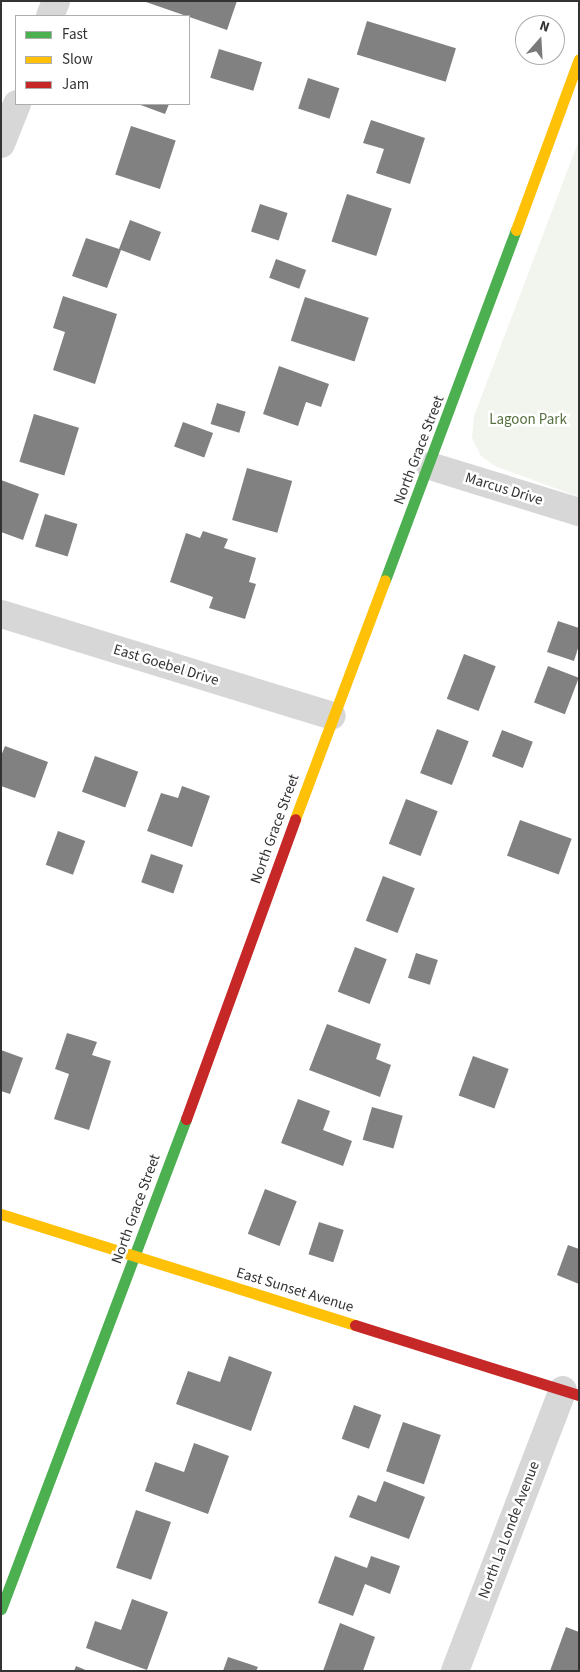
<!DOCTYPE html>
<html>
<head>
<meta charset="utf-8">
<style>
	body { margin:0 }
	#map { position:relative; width:580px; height:1672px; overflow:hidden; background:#fff; font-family:"Source Sans 3",sans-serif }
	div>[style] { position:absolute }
	.green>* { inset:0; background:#f1f5ed }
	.building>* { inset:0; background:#818181; transform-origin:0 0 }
	.street>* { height:28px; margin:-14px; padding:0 14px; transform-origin:14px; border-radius:14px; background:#d7d7d7 }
	.fast>* { height:11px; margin:-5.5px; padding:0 5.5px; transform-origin:5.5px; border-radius:5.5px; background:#4caf50 }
	.slow>* { height:11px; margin:-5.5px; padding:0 5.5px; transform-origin:5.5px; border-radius:5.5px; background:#ffc107 }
	.jam>* { height:11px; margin:-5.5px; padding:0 5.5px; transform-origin:5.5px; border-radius:5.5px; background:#c62828 }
	span { translate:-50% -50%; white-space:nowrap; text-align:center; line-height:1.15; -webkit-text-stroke:5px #fff; paint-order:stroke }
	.park-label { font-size:15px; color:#56703f }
	.street-label { font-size:15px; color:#333 }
	.frame { position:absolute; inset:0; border:2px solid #333; pointer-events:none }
	.legend { position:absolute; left:15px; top:15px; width:175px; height:90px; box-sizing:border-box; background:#fff; border:1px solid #adadad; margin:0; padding:6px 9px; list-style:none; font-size:15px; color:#333 }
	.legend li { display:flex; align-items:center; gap:10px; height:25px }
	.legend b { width:25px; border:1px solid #adadad }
	.north { position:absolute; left:515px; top:15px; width:50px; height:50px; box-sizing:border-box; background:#fff; border:1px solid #adadad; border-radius:50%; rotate:19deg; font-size:14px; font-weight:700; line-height:20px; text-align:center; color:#333 }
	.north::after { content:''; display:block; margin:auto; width:18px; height:22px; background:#7a7a7a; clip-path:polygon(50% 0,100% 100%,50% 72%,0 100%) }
</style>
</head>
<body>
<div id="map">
	<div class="green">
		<i style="clip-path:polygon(579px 140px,579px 497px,495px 466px,481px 456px,472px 438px,474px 416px)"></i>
	</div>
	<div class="building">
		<i style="clip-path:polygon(143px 1px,237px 1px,227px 30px)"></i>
		<i style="left:367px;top:21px;width:93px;height:35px;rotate:17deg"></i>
		<i style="left:219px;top:49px;width:45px;height:30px;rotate:17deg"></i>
		<i style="left:308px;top:78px;width:33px;height:32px;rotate:18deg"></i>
		<i style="clip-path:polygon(138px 104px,169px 104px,165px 114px)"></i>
		<i style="clip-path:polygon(371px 120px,425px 138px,410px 184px,376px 173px,384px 149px,363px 143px)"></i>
		<i style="left:131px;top:126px;width:47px;height:51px;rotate:18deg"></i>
		<i style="left:347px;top:194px;width:47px;height:50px;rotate:18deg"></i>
		<i style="left:260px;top:204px;width:29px;height:29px;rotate:18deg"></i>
		<i style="clip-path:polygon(130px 220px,161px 232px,150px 261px,121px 250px,107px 288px,72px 276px,86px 238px,119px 249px)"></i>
		<i style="left:276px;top:259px;width:32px;height:20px;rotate:20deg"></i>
		<i style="clip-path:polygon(63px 296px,117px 314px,95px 384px,53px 370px,65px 332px,53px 328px)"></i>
		<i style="left:305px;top:297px;width:67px;height:46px;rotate:18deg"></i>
		<i style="clip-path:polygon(279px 366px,329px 384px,321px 407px,306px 402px,298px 426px,263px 414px)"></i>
		<i style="left:217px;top:403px;width:30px;height:22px;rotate:17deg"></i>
		<i style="left:34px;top:414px;width:47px;height:50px;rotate:17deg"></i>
		<i style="left:183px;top:422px;width:32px;height:26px;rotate:20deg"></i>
		<i style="left:247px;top:468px;width:47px;height:54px;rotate:16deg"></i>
		<i style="clip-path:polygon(1px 480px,39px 494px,23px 540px,1px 532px)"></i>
		<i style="left:45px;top:514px;width:34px;height:34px;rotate:17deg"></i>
		<i style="clip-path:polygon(203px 531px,228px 539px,224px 548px,256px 558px,249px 582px,256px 584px,245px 619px,209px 608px,213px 597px,170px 582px,186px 533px,200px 538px)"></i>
		<i style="clip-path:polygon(558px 621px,579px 628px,579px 645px,574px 661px,547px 652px)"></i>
		<i style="left:464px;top:654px;width:34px;height:48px;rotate:21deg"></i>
		<i style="left:548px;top:666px;width:33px;height:39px;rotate:21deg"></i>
		<i style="left:437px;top:729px;width:34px;height:47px;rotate:21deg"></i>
		<i style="left:502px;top:730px;width:33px;height:28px;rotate:21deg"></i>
		<i style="clip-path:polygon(5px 746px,48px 762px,35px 798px,1px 786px,1px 756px)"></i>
		<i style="left:95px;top:756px;width:46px;height:38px;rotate:20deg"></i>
		<i style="clip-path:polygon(182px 786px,210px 796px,192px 847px,147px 831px,161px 793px,178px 798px)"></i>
		<i style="left:406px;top:799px;width:34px;height:48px;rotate:21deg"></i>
		<i style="left:520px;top:820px;width:55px;height:38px;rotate:20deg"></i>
		<i style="left:58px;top:831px;width:29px;height:36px;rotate:20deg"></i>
		<i style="left:151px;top:854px;width:34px;height:30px;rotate:19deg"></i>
		<i style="left:383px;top:876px;width:34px;height:48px;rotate:21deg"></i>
		<i style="left:355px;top:947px;width:34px;height:48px;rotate:21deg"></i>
		<i style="left:416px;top:953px;width:23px;height:26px;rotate:18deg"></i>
		<i style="clip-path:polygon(327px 1024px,381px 1044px,376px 1059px,391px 1065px,380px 1097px,309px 1070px)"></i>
		<i style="clip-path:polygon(67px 1033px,97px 1042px,92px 1055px,111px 1061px,89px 1130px,54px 1119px,69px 1074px,55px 1069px)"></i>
		<i style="clip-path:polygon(1px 1050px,23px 1058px,10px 1094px,1px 1091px)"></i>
		<i style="left:473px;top:1056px;width:38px;height:42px;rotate:20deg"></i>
		<i style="clip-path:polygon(298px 1099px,330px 1111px,323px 1130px,352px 1141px,343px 1166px,281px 1143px)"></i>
		<i style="left:372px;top:1107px;width:32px;height:34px;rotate:16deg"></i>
		<i style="left:265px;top:1189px;width:34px;height:48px;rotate:21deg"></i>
		<i style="left:319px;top:1222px;width:26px;height:34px;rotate:18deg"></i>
		<i style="clip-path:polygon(568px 1245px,579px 1249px,579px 1284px,557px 1275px)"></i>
		<i style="clip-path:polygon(229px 1356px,272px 1372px,251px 1431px,176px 1404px,188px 1371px,220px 1382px)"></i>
		<i style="left:354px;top:1405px;width:29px;height:36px;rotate:20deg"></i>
		<i style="left:403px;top:1422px;width:40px;height:52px;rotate:19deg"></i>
		<i style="clip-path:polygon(194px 1443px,229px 1456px,208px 1514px,145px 1491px,155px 1462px,184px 1472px)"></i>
		<i style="clip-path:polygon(384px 1481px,425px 1497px,409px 1539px,349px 1517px,358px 1495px,376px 1502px)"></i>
		<i style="left:136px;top:1510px;width:37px;height:61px;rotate:19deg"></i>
		<i style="clip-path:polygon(335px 1556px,367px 1568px,371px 1556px,400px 1566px,390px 1594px,365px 1584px,353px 1616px,318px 1603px)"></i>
		<i style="clip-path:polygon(132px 1599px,168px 1612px,147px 1670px,86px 1648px,95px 1621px,121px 1630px)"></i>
		<i style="clip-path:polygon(340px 1623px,375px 1637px,363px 1671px,323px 1671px)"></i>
		<i style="clip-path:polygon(566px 1627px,579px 1632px,579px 1671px,550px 1671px)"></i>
		<i style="clip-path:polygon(228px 1657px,258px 1667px,256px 1671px,223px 1671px)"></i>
		<i style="clip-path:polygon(76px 1666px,88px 1671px,74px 1671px)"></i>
	</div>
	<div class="street">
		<i style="left:50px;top:16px;width:16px;rotate:-68deg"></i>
		<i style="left:1px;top:144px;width:43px;rotate:-68.2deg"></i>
		<i style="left:430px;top:466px;width:156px;rotate:17.2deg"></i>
		<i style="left:1px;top:614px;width:346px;rotate:17.1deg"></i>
		<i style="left:455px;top:1671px;width:301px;rotate:-69deg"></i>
	</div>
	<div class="fast">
		<i style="left:385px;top:580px;width:374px;rotate:-69.5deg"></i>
		<i style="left:1px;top:1609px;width:524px;rotate:-69.32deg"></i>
	</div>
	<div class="slow">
		<i style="left:516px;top:230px;width:182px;rotate:-69.8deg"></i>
		<i style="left:295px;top:819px;width:255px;rotate:-69.4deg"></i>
		<i style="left:1px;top:1214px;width:371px;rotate:17.4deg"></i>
	</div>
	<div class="jam">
		<i style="left:186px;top:1119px;width:319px;rotate:-70deg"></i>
		<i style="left:355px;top:1325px;width:235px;rotate:17.4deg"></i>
	</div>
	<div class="park-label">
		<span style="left:528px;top:420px">Lagoon Park</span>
	</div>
	<div class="street-label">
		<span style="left:419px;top:450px;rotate:-69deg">North Grace Street</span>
		<span style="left:504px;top:489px;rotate:17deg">Marcus Drive</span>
		<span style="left:166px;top:665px;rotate:17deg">East Goebel Drive</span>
		<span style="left:275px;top:829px;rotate:-70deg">North Grace Street</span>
		<span style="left:136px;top:1209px;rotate:-70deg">North Grace Street</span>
		<span style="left:295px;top:1290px;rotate:17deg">East Sunset Avenue</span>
		<span style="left:509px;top:1530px;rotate:-69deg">North La Londe Avenue</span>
	</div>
	<div class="frame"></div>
	<ul class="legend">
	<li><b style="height:6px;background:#4caf50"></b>Fast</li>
	<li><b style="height:6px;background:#ffc107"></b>Slow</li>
	<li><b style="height:6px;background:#c62828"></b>Jam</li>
	</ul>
	<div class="north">N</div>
</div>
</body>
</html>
